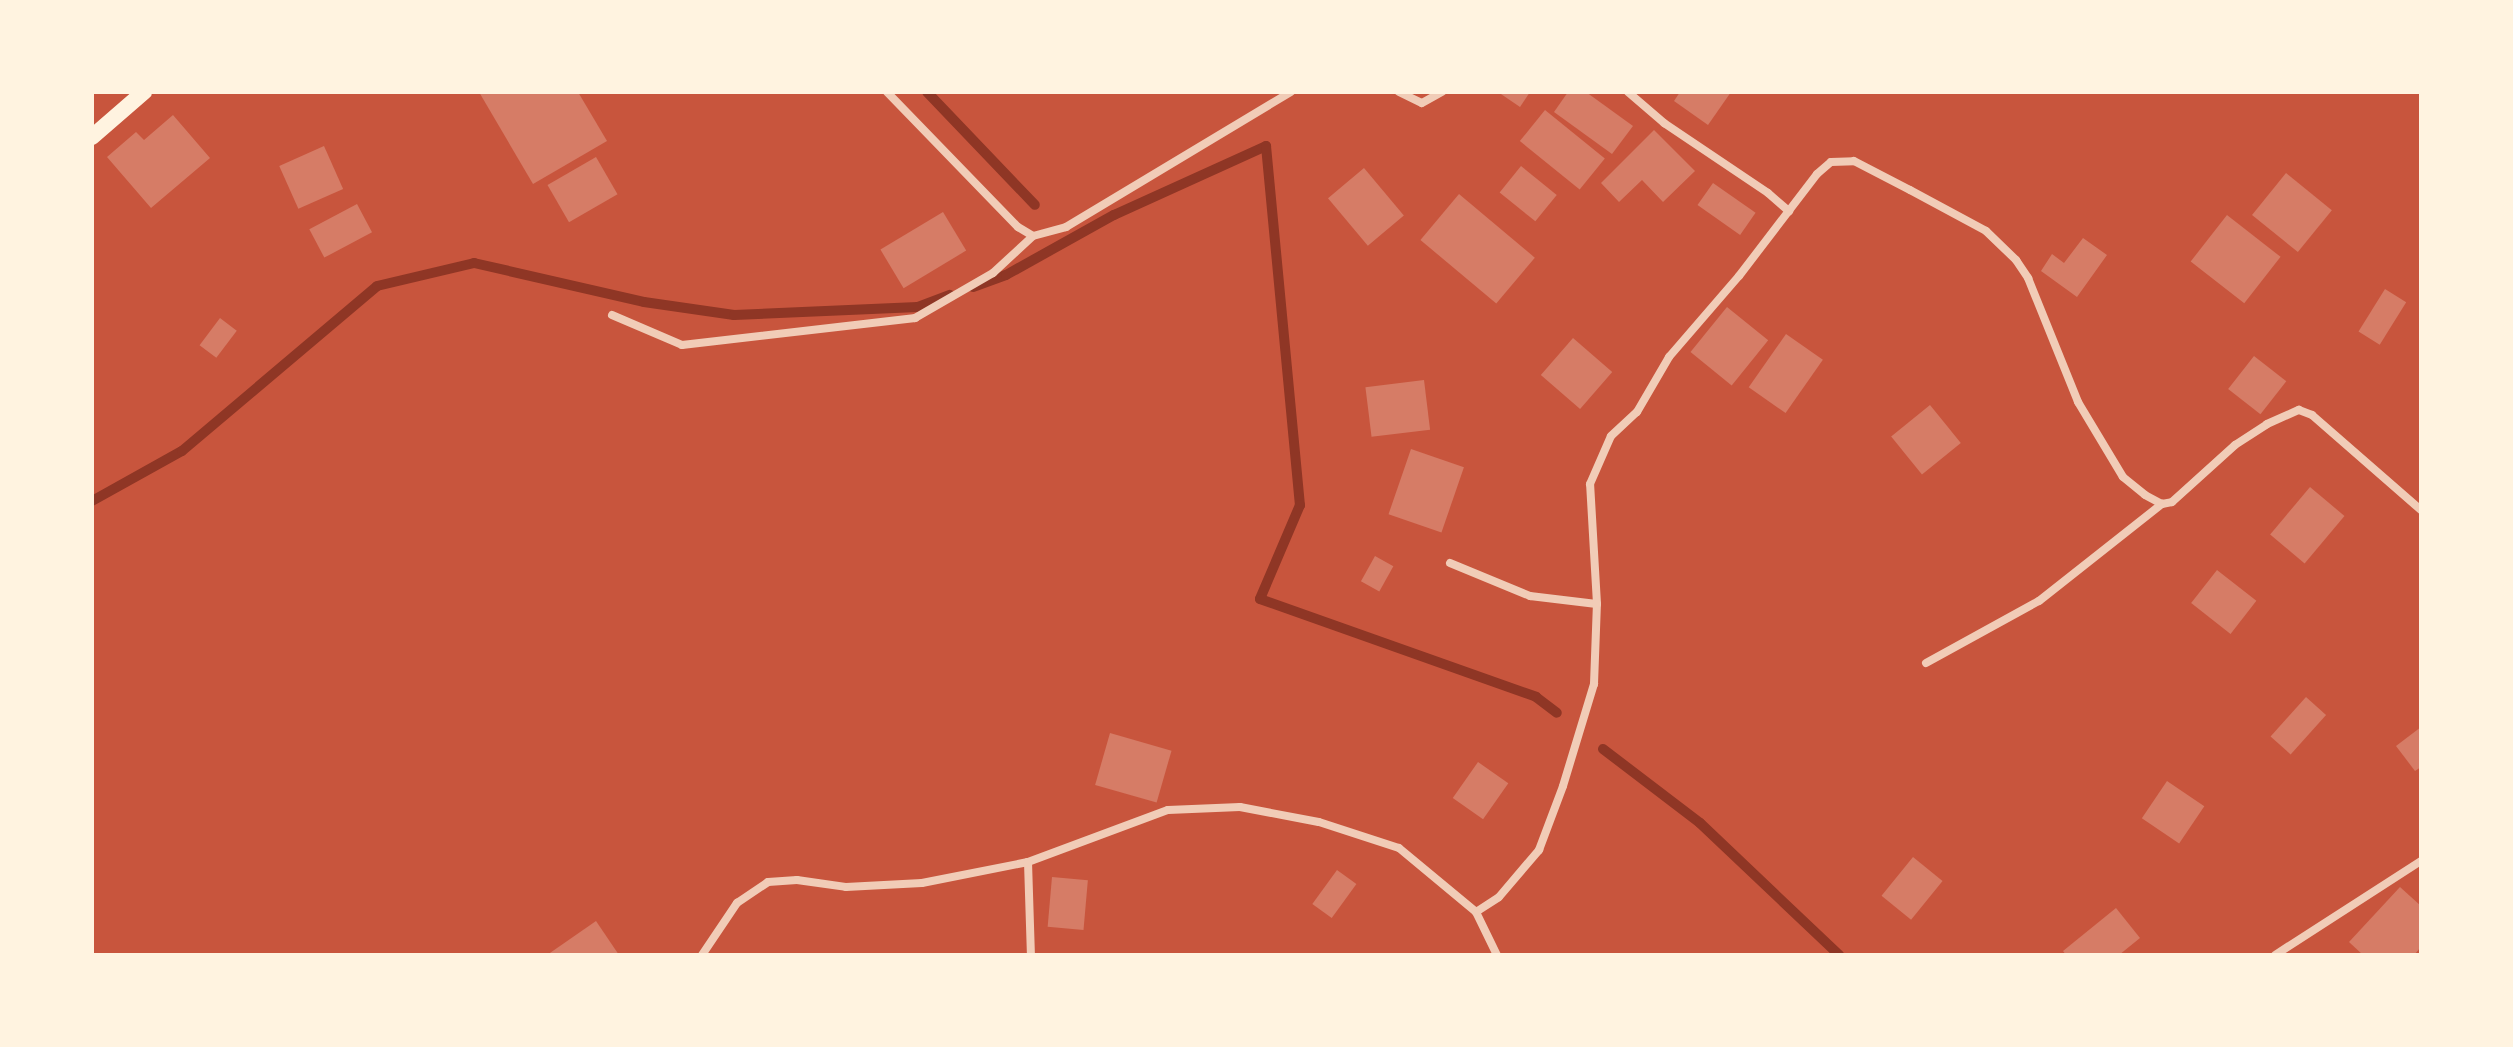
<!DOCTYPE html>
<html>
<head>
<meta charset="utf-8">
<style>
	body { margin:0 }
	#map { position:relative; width:2513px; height:1047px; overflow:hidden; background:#c8553d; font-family:"Exo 2",sans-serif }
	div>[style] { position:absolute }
	.stream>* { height:10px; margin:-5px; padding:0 5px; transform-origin:5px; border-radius:5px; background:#8f3625 }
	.building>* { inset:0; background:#d67c66; transform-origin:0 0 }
	.minor>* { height:8px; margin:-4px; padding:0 4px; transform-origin:4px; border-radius:4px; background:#f1ccb7 }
	.secondary>* { height:16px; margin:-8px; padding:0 8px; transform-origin:8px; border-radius:8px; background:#fff3e0 }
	span { translate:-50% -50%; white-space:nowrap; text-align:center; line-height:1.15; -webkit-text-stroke:8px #fff3e0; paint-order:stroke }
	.frame { position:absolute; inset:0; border:94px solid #fff3e0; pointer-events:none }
</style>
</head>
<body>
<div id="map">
	<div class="stream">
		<i style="left:927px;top:92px;width:156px;rotate:46.3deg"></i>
		<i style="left:973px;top:287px;width:35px;rotate:-20deg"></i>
		<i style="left:1006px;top:275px;width:124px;rotate:-29.1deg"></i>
		<i style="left:1114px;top:215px;width:167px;rotate:-24.4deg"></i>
		<i style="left:1266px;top:146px;width:361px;rotate:84.6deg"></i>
		<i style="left:1300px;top:505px;width:102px;rotate:113.1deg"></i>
		<i style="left:1260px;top:599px;width:293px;rotate:19.5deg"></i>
		<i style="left:1536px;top:697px;width:26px;rotate:37deg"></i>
		<i style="left:92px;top:501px;width:103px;rotate:-29.1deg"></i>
		<i style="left:182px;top:451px;width:255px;rotate:-40.2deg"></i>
		<i style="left:377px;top:286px;width:100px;rotate:-13.3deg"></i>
		<i style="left:474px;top:263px;width:174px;rotate:12.9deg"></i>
		<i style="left:644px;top:302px;width:91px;rotate:8.2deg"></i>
		<i style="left:734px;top:315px;width:184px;rotate:-2.5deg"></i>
		<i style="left:918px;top:307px;width:34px;rotate:-21deg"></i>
		<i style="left:1603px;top:749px;width:122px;rotate:37.3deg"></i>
		<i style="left:1700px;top:823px;width:192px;rotate:43.5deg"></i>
	</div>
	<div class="building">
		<i style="clip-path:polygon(479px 92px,578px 92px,607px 141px,533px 184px)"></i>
		<i style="clip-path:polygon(1498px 92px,1530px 92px,1520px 107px)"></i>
		<i style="clip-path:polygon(1568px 92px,1586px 92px,1633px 126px,1612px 154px,1554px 112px)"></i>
		<i style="clip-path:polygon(1680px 92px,1731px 92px,1708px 125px,1674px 101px)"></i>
		<i style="left:1545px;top:110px;width:77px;height:40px;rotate:39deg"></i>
		<i style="clip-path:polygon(173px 115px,210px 158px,151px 208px,107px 157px,136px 132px,144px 140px)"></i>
		<i style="clip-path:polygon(1654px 130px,1695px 171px,1663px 202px,1642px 180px,1619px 202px,1601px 183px)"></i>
		<i style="left:324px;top:146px;width:47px;height:49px;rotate:66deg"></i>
		<i style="left:596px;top:157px;width:43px;height:56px;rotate:60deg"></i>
		<i style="left:1521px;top:166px;width:46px;height:34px;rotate:39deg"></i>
		<i style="left:1364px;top:168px;width:62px;height:47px;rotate:50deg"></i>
		<i style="left:2286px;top:173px;width:59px;height:54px;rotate:39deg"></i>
		<i style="left:1713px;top:183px;width:52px;height:27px;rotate:35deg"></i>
		<i style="left:1459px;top:194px;width:99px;height:60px;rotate:40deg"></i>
		<i style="left:357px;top:204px;width:32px;height:54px;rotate:62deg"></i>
		<i style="left:943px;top:212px;width:45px;height:73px;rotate:59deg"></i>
		<i style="left:2227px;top:215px;width:68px;height:59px;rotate:38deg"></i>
		<i style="clip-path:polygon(2083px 238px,2107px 255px,2077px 297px,2041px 271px,2052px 254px,2064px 263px)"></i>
		<i style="left:2385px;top:289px;width:25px;height:50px;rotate:32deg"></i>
		<i style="left:1727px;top:307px;width:53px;height:58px;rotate:39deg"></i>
		<i style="left:220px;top:318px;width:21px;height:34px;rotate:37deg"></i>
		<i style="left:1786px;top:334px;width:45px;height:65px;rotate:35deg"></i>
		<i style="left:1573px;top:338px;width:52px;height:49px;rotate:41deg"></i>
		<i style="left:2254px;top:356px;width:41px;height:42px;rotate:38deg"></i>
		<i style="left:1424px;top:380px;width:50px;height:59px;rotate:83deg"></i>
		<i style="left:1930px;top:405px;width:49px;height:50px;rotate:51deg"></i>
		<i style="left:1411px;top:449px;width:56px;height:69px;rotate:19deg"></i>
		<i style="left:2310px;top:487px;width:45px;height:62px;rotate:40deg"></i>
		<i style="left:1375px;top:556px;width:21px;height:29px;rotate:29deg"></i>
		<i style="left:2217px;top:570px;width:50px;height:42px;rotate:38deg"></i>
		<i style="left:2306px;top:697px;width:27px;height:53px;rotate:42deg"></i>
		<i style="clip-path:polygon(2421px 727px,2421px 767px,2415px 771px,2396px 746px)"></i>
		<i style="left:1110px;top:733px;width:64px;height:54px;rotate:16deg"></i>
		<i style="left:1478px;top:762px;width:37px;height:44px;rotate:35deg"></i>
		<i style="left:2167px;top:781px;width:45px;height:45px;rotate:34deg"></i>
		<i style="left:1913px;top:857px;width:38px;height:50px;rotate:39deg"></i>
		<i style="left:1337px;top:870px;width:24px;height:42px;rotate:36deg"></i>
		<i style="left:1052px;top:877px;width:36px;height:50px;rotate:5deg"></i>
		<i style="clip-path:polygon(2400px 887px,2421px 906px,2421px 947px,2414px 955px,2363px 955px,2349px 942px)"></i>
		<i style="clip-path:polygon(2116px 908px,2140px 938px,2119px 955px,2066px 955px,2063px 951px)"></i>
		<i style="clip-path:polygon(596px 921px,619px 955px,547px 955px)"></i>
	</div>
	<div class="minor">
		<i style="left:887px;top:92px;width:188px;rotate:45.9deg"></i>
		<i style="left:1018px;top:227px;width:17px;rotate:31deg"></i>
		<i style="left:1033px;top:236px;width:34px;rotate:-15deg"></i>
		<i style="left:1066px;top:227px;width:262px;rotate:-31deg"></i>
		<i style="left:1399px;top:92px;width:25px;rotate:26deg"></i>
		<i style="left:1422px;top:103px;width:23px;rotate:-29deg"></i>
		<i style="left:1628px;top:92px;width:48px;rotate:40.7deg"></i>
		<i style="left:1664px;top:123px;width:125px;rotate:33.9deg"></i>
		<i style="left:1768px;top:193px;width:28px;rotate:41deg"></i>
		<i style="left:612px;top:315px;width:76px;rotate:23.2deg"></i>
		<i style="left:682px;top:345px;width:235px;rotate:-6.6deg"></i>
		<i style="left:915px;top:318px;width:90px;rotate:-30deg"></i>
		<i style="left:993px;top:273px;width:54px;rotate:-42.8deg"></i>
		<i style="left:1450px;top:563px;width:87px;rotate:22.4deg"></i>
		<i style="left:1530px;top:596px;width:67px;rotate:6.8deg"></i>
		<i style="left:1926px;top:663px;width:129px;rotate:-28.8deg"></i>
		<i style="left:2039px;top:601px;width:157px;rotate:-38.3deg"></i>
		<i style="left:1028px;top:862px;width:93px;rotate:88.2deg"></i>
		<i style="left:1476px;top:912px;width:27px;rotate:-33deg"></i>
		<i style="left:1499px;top:897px;width:62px;rotate:-49.6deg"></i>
		<i style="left:1539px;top:850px;width:68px;rotate:-69.4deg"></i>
		<i style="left:1563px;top:786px;width:107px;rotate:-73.1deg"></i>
		<i style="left:1594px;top:684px;width:80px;rotate:-87.9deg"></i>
		<i style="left:1597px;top:604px;width:120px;rotate:-93.3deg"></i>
		<i style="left:1590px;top:484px;width:52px;rotate:-66.4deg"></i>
		<i style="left:1611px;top:436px;width:35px;rotate:-43deg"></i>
		<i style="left:1637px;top:412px;width:64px;rotate:-59.8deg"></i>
		<i style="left:1669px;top:357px;width:107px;rotate:-49.2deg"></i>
		<i style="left:1739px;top:276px;width:128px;rotate:-52.6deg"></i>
		<i style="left:1817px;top:174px;width:18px;rotate:-41deg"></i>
		<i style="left:1831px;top:162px;width:23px;rotate:-2deg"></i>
		<i style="left:1854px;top:161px;width:63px;rotate:27.4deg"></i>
		<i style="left:1910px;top:190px;width:86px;rotate:28.3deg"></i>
		<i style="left:1986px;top:231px;width:42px;rotate:44deg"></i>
		<i style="left:2016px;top:260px;width:22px;rotate:56deg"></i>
		<i style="left:2028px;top:278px;width:134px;rotate:68deg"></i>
		<i style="left:2078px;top:402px;width:87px;rotate:59deg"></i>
		<i style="left:2123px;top:477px;width:28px;rotate:39deg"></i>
		<i style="left:2145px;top:495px;width:19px;rotate:28deg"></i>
		<i style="left:2162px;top:504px;width:10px;rotate:-11deg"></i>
		<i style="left:2172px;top:502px;width:85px;rotate:-42.1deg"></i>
		<i style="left:2235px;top:445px;width:38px;rotate:-33deg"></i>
		<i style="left:2267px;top:424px;width:35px;rotate:-24deg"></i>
		<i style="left:2299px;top:410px;width:14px;rotate:21deg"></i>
		<i style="left:2312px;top:415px;width:145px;rotate:41.1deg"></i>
		<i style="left:702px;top:955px;width:63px;rotate:-56.1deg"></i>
		<i style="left:737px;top:903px;width:37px;rotate:-34deg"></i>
		<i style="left:768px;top:882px;width:29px;rotate:-4deg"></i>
		<i style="left:797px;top:880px;width:49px;rotate:8.1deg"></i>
		<i style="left:846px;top:887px;width:76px;rotate:-3deg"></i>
		<i style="left:922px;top:883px;width:108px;rotate:-11.2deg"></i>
		<i style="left:1028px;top:862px;width:149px;rotate:-20.4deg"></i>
		<i style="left:1168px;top:810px;width:72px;rotate:-2.4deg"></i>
		<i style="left:1240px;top:807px;width:80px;rotate:10.8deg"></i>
		<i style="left:1319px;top:822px;width:84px;rotate:18deg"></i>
		<i style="left:1399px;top:848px;width:100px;rotate:39.7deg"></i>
		<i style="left:1476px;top:912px;width:48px;rotate:64deg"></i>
		<i style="left:2275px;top:955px;width:174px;rotate:-32.8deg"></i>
	</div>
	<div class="secondary">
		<i style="left:92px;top:137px;width:69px;rotate:-40.9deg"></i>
	</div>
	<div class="frame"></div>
</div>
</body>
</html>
